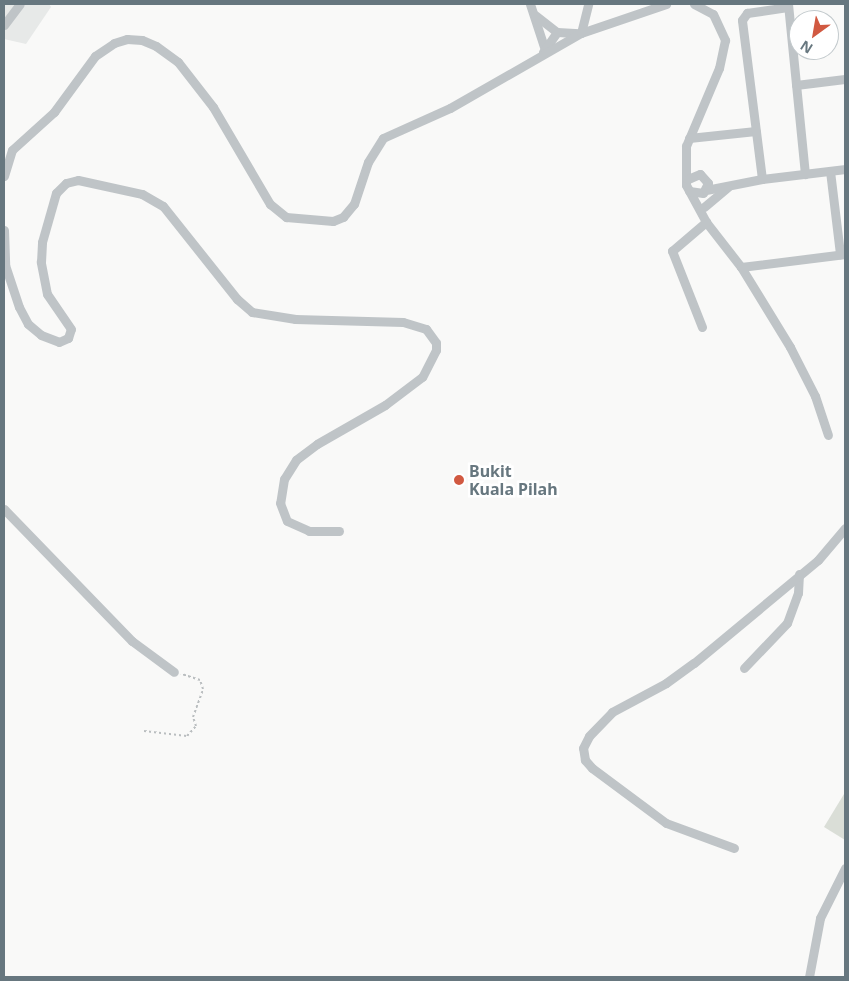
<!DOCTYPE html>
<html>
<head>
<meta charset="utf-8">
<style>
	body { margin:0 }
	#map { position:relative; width:849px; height:981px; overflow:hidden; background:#f9f9f8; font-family:"Noto Sans",sans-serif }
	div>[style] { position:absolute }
	.built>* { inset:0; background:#e7e9e8 }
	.green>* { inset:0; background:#daded7 }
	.path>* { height:2px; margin-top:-1px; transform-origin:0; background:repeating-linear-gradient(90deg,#babec0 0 2.5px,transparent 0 5px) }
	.minor>* { height:9px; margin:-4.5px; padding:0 4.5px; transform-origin:4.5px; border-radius:4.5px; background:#bfc4c7 }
	.dots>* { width:14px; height:14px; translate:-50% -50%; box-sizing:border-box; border:2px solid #fff; border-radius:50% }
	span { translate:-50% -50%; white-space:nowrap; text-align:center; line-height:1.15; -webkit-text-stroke:5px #fff; paint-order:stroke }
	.poi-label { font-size:16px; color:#67777f; font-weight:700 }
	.left { translate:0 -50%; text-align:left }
	.frame { position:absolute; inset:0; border:5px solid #67777f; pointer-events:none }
	.north { position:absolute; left:789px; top:10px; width:50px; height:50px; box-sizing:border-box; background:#fff; border:1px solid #c2c9cc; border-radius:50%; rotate:212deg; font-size:14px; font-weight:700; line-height:20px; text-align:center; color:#67777f }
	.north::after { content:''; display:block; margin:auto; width:18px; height:22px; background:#d15941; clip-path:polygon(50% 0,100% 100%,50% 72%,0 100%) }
</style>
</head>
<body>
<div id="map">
	<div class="built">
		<i style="clip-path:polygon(4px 4px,49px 4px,51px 7px,26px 44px,4px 39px)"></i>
	</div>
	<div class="green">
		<i style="clip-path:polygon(844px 794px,845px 795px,845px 840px,824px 827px)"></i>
	</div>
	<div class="path">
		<i style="left:144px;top:731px;width:43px;rotate:6.6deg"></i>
		<i style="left:187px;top:736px;width:13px;rotate:-48deg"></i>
		<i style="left:196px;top:726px;width:9px;rotate:-108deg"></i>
		<i style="left:193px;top:717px;width:30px;rotate:-70deg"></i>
		<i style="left:203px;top:689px;width:9px;rotate:-108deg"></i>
		<i style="left:200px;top:680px;width:20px;rotate:-162deg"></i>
	</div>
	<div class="minor">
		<i style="left:530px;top:4px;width:48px;rotate:71.9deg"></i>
		<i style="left:694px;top:4px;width:21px;rotate:28deg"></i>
		<i style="left:713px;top:14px;width:29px;rotate:65deg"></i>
		<i style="left:725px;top:40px;width:29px;rotate:102deg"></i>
		<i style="left:719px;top:68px;width:85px;rotate:112.9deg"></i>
		<i style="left:686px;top:146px;width:39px;rotate:90deg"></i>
		<i style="left:686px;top:185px;width:42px;rotate:61.6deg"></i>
		<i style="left:706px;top:222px;width:57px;rotate:52.1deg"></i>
		<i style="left:741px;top:267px;width:94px;rotate:58.5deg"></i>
		<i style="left:790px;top:347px;width:55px;rotate:63deg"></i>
		<i style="left:815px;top:396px;width:41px;rotate:71.6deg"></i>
		<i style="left:788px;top:4px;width:171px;rotate:84.3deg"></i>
		<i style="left:535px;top:15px;width:28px;rotate:38deg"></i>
		<i style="left:557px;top:32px;width:22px;rotate:3deg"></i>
		<i style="left:4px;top:25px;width:26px;rotate:-53deg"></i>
		<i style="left:581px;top:33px;width:30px;rotate:-76deg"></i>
		<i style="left:543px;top:52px;width:24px;rotate:-55deg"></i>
		<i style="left:796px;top:85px;width:49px;rotate:-7deg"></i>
		<i style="left:689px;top:138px;width:67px;rotate:-6deg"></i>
		<i style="left:830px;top:171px;width:84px;rotate:83.1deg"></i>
		<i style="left:4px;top:176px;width:27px;rotate:-73deg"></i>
		<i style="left:12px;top:150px;width:57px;rotate:-42.1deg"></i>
		<i style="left:54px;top:112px;width:69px;rotate:-53.8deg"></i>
		<i style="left:95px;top:56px;width:23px;rotate:-34deg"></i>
		<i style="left:114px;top:43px;width:14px;rotate:-17deg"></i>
		<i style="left:127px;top:39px;width:15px;rotate:4deg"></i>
		<i style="left:142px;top:40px;width:15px;rotate:23deg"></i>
		<i style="left:156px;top:46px;width:27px;rotate:36deg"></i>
		<i style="left:178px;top:62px;width:57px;rotate:52.1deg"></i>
		<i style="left:213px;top:107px;width:113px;rotate:59.6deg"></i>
		<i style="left:270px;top:204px;width:21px;rotate:39deg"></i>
		<i style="left:286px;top:217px;width:47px;rotate:4.9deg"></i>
		<i style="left:333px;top:221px;width:11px;rotate:-22deg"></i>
		<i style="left:343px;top:217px;width:17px;rotate:-50deg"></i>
		<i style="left:354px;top:204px;width:44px;rotate:-71.6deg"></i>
		<i style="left:368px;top:162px;width:28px;rotate:-58deg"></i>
		<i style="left:383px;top:138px;width:73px;rotate:-24.1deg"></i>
		<i style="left:450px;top:108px;width:151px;rotate:-29.8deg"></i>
		<i style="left:581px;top:33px;width:90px;rotate:-18.8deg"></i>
		<i style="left:688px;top:179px;width:13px;rotate:-23deg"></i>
		<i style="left:700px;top:174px;width:12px;rotate:48deg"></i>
		<i style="left:708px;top:183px;width:11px;rotate:117deg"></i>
		<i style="left:703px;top:193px;width:14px;rotate:-172deg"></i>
		<i style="left:762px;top:179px;width:160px;rotate:-97.2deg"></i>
		<i style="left:742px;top:20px;width:9px;rotate:-54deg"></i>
		<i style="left:747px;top:13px;width:41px;rotate:-8.3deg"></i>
		<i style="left:706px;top:190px;width:57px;rotate:-11.1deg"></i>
		<i style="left:762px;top:179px;width:84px;rotate:-6.9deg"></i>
		<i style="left:704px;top:207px;width:31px;rotate:-40deg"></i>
		<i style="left:4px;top:230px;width:35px;rotate:88deg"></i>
		<i style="left:5px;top:265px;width:44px;rotate:71.6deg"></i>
		<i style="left:19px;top:307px;width:19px;rotate:62deg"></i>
		<i style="left:28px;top:324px;width:17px;rotate:40deg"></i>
		<i style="left:41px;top:335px;width:19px;rotate:21deg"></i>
		<i style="left:59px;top:342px;width:10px;rotate:-24deg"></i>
		<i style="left:68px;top:338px;width:9px;rotate:-72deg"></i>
		<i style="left:71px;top:329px;width:42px;rotate:-124.4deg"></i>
		<i style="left:47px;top:294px;width:33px;rotate:-101deg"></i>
		<i style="left:41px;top:262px;width:20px;rotate:-87deg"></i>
		<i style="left:42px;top:242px;width:51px;rotate:-74.1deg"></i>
		<i style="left:56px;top:193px;width:14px;rotate:-45deg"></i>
		<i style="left:66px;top:183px;width:12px;rotate:-14deg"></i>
		<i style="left:78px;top:180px;width:66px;rotate:12.3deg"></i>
		<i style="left:142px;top:194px;width:24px;rotate:30deg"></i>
		<i style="left:163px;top:206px;width:119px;rotate:51.5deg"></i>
		<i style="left:237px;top:299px;width:20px;rotate:41deg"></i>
		<i style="left:252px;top:312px;width:44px;rotate:9.2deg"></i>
		<i style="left:295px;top:319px;width:108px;rotate:1.6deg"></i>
		<i style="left:403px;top:322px;width:24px;rotate:17deg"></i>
		<i style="left:426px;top:329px;width:17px;rotate:54deg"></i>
		<i style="left:436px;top:343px;width:7px;rotate:90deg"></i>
		<i style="left:436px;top:350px;width:30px;rotate:117deg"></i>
		<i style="left:422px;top:377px;width:46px;rotate:142.9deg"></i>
		<i style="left:385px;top:405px;width:78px;rotate:150.2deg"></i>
		<i style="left:317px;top:444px;width:26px;rotate:143deg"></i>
		<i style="left:296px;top:460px;width:22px;rotate:122deg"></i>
		<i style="left:284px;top:479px;width:24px;rotate:99deg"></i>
		<i style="left:280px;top:503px;width:19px;rotate:69deg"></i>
		<i style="left:287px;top:521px;width:24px;rotate:24deg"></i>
		<i style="left:309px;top:531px;width:30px"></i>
		<i style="left:741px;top:267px;width:105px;rotate:-7.1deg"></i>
		<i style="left:702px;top:327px;width:82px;rotate:-111.5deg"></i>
		<i style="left:672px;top:251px;width:45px;rotate:-40.5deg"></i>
		<i style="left:4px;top:509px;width:184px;rotate:45.9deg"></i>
		<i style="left:132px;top:641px;width:52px;rotate:36.4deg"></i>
		<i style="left:744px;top:668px;width:62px;rotate:-46.3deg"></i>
		<i style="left:787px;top:623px;width:32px;rotate:-70deg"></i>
		<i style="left:798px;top:593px;width:19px;rotate:-87deg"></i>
		<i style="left:734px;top:848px;width:72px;rotate:-159.8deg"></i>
		<i style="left:666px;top:823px;width:92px;rotate:-143.4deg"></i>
		<i style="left:592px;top:768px;width:11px;rotate:-131deg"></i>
		<i style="left:585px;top:760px;width:12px;rotate:-99deg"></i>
		<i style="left:583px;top:748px;width:13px;rotate:-63deg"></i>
		<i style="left:589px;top:736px;width:33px;rotate:-46deg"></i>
		<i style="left:612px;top:712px;width:61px;rotate:-28.2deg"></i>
		<i style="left:666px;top:683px;width:34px;rotate:-36deg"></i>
		<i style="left:694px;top:663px;width:161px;rotate:-39.7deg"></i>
		<i style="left:818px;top:560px;width:42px;rotate:-49.8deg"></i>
		<i style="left:809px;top:977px;width:60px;rotate:-79.4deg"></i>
		<i style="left:820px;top:918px;width:56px;rotate:-63.4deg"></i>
	</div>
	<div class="dots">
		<i style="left:459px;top:480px;background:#d15941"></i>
	</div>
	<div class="poi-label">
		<span class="left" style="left:469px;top:480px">Bukit<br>Kuala Pilah</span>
	</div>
	<div class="frame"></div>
	<div class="north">N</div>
</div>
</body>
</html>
